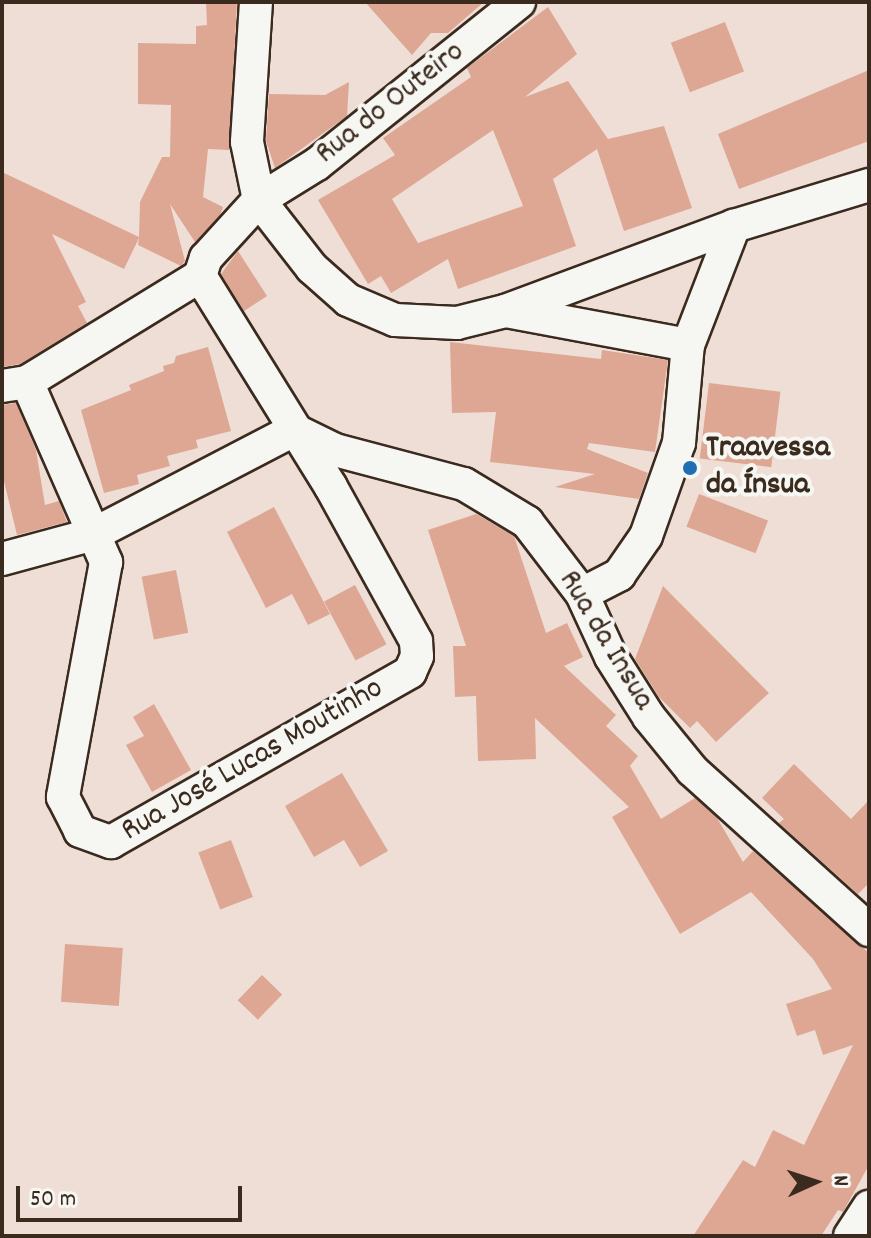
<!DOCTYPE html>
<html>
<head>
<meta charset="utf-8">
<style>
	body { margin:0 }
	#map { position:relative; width:871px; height:1238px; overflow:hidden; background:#eeded6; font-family:Dekko,sans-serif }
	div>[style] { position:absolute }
	.building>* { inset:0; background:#dda793; transform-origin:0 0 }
	.roads { filter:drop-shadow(2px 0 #3b2a1e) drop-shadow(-2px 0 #3b2a1e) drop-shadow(0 2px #3b2a1e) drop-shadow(0 -2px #3b2a1e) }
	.minor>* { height:32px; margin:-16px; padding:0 16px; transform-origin:16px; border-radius:16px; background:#f6f6f2 }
	.dots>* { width:22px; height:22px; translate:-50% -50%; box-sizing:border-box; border:4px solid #f6f6f2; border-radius:50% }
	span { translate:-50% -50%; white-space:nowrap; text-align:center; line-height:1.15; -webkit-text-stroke:8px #f6f6f2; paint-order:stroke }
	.street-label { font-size:32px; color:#3b2a1e }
	.poi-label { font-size:32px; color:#3b2a1e; font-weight:700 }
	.left { translate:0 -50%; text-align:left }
	.frame { position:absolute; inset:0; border:4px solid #3b2a1e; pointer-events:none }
	.north { position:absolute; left:775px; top:1142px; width:80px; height:80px; -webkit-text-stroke:6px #f6f6f2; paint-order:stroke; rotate:87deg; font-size:22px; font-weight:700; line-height:32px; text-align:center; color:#3b2a1e }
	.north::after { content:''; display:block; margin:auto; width:28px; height:36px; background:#3b2a1e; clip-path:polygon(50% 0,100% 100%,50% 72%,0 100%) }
	.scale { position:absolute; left:16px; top:1186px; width:226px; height:36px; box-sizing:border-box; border:4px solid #3b2a1e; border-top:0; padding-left:10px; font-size:24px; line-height:28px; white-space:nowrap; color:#3b2a1e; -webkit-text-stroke:6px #f6f6f2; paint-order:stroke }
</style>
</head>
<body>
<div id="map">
	<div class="building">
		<i style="clip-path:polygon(206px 2px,237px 2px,229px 150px,208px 149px,203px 197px,223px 207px,220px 215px,195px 242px,170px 204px,185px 261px,181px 266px,138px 245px,139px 238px,124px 269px,52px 234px,86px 302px,78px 306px,87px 323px,20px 364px,2px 367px,2px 172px,139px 237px,140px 202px,162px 157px,170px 157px,171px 105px,138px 104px,138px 43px,196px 44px,196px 26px,207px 25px)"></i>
		<i style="clip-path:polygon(365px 2px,484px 2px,448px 33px,431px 33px,412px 55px)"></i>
		<i style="clip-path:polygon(evenodd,548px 7px,577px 54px,525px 97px,568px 81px,608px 139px,664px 126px,692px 208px,624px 231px,597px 149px,553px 179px,576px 246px,458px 289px,448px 259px,391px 293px,381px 276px,368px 284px,318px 200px,395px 155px,383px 138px,471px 77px,467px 68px,548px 7px,493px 130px,523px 206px,418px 243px,392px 199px,493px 130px)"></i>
		<i style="left:725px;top:22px;width:53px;height:58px;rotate:69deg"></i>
		<i style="clip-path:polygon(869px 70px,869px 141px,739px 189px,718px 134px)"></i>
		<i style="clip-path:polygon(349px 82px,347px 116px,275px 168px,266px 141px,269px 94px,325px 95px)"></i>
		<i style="clip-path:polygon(238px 251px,267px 296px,244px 311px,221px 274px)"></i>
		<i style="clip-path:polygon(450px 342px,601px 359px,602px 350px,668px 360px,655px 452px,589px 443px,587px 449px,648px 473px,639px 499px,555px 487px,595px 474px,490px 462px,496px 412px,452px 413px)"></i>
		<i style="clip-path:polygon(208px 347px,231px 431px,196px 440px,198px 448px,167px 456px,170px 466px,137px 475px,139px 484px,104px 493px,81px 410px,131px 390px,129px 385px,164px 371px,163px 366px,174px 363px,176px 356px)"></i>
		<i style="left:709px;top:383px;width:72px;height:76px;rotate:7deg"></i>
		<i style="clip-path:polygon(16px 403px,36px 450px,45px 505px,59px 501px,67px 522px,17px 535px,2px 473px,2px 405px)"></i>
		<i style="left:699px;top:494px;width:74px;height:35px;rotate:21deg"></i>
		<i style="clip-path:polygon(274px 507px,330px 614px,308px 625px,292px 594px,266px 608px,227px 532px)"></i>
		<i style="clip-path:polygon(476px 514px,514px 536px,546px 633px,567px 623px,583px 657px,564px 666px,616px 715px,606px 726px,638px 756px,630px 766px,661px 819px,695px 798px,717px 818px,743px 862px,753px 851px,869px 953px,869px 1165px,843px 1212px,838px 1210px,821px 1236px,693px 1236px,743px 1160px,755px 1167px,773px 1130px,804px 1145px,853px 1045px,823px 1055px,815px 1030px,797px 1036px,786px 1004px,832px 989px,813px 959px,751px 892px,680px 934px,612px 817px,629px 807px,535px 718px,536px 759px,478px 761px,476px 696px,455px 697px,453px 646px,466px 646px,428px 530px)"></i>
		<i style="left:176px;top:570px;width:64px;height:35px;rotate:79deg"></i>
		<i style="left:355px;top:585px;width:67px;height:35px;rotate:62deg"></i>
		<i style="clip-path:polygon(663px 586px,769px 693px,716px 742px,697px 721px,690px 728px,659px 697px,635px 659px)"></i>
		<i style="clip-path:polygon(154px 704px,191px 770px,152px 792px,126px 745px,144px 736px,133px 717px)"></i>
		<i style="clip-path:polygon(794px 764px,851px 819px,869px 800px,869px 883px,858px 894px,779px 823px,784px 819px,762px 798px)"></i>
		<i style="clip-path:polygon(342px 773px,388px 851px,360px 867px,344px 840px,314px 857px,285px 806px)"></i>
		<i style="left:231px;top:840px;width:61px;height:35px;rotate:69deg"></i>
		<i style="left:65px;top:944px;width:58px;height:58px;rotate:4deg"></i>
		<i style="left:262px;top:975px;width:28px;height:35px;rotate:44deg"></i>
	</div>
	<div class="roads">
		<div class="minor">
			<i style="left:256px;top:2px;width:140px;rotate:93.7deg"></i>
			<i style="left:247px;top:142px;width:59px;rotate:78.3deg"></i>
			<i style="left:259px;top:200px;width:86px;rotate:52.1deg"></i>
			<i style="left:312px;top:268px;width:48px;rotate:41.6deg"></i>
			<i style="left:348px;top:300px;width:51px;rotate:23.1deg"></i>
			<i style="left:395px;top:320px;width:62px;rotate:2.8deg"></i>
			<i style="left:457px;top:323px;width:49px;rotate:-14deg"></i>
			<i style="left:505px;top:311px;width:244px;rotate:-20.4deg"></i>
			<i style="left:734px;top:226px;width:141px;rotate:-16.9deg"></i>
			<i style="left:506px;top:311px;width:185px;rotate:10.6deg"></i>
			<i style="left:27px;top:382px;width:197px;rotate:66.3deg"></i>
			<i style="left:106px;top:562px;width:239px;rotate:100.4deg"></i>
			<i style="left:63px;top:797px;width:38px;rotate:63deg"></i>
			<i style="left:80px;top:831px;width:33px;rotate:20deg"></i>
			<i style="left:111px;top:842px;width:344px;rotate:-29.6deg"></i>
			<i style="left:410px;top:672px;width:17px;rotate:-66deg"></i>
			<i style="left:417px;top:656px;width:15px;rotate:-94deg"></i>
			<i style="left:416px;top:641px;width:176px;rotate:-118.9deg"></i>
			<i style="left:331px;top:487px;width:248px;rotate:-121.8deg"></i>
			<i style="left:2px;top:386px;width:25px;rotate:-9deg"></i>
			<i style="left:27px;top:382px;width:203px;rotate:-31.5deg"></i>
			<i style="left:200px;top:276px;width:19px;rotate:-72deg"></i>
			<i style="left:206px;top:258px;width:79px;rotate:-47.6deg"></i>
			<i style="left:259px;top:200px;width:68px;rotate:-31.8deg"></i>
			<i style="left:317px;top:164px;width:259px;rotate:-38.7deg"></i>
			<i style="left:294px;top:430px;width:46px;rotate:26deg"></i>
			<i style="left:335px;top:450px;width:133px;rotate:14.8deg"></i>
			<i style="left:464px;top:484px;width:74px;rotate:31.1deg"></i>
			<i style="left:527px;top:522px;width:91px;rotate:52.6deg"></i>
			<i style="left:582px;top:594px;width:69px;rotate:65.3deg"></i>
			<i style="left:611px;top:657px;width:71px;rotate:57.7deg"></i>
			<i style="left:649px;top:717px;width:68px;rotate:50.9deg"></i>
			<i style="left:692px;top:770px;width:239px;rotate:42.1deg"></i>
			<i style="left:2px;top:559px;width:95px;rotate:-15.2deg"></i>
			<i style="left:94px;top:534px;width:225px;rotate:-27.5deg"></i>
			<i style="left:582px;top:594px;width:42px;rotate:-27.2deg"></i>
			<i style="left:619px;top:575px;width:47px;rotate:-55.3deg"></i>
			<i style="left:646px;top:536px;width:99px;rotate:-70.5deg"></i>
			<i style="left:679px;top:443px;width:98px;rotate:-84.8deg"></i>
			<i style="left:688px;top:345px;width:128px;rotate:-68.9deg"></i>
			<i style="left:850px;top:1236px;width:35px;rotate:-57deg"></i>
		</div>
	</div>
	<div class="dots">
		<i style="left:690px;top:468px;background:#1f6fb2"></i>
	</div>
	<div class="street-label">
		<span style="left:391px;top:104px;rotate:-38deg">Rua do Outeiro</span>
		<span style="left:605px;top:641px;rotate:59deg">Rua da Insua</span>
		<span style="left:253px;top:761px;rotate:-30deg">Rua José Lucas Moutinho</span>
	</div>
	<div class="poi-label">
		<span class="left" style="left:706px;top:468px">Traavessa<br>da Ínsua</span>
	</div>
	<div class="frame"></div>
	<div class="north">N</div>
	<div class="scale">50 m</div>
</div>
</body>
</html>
